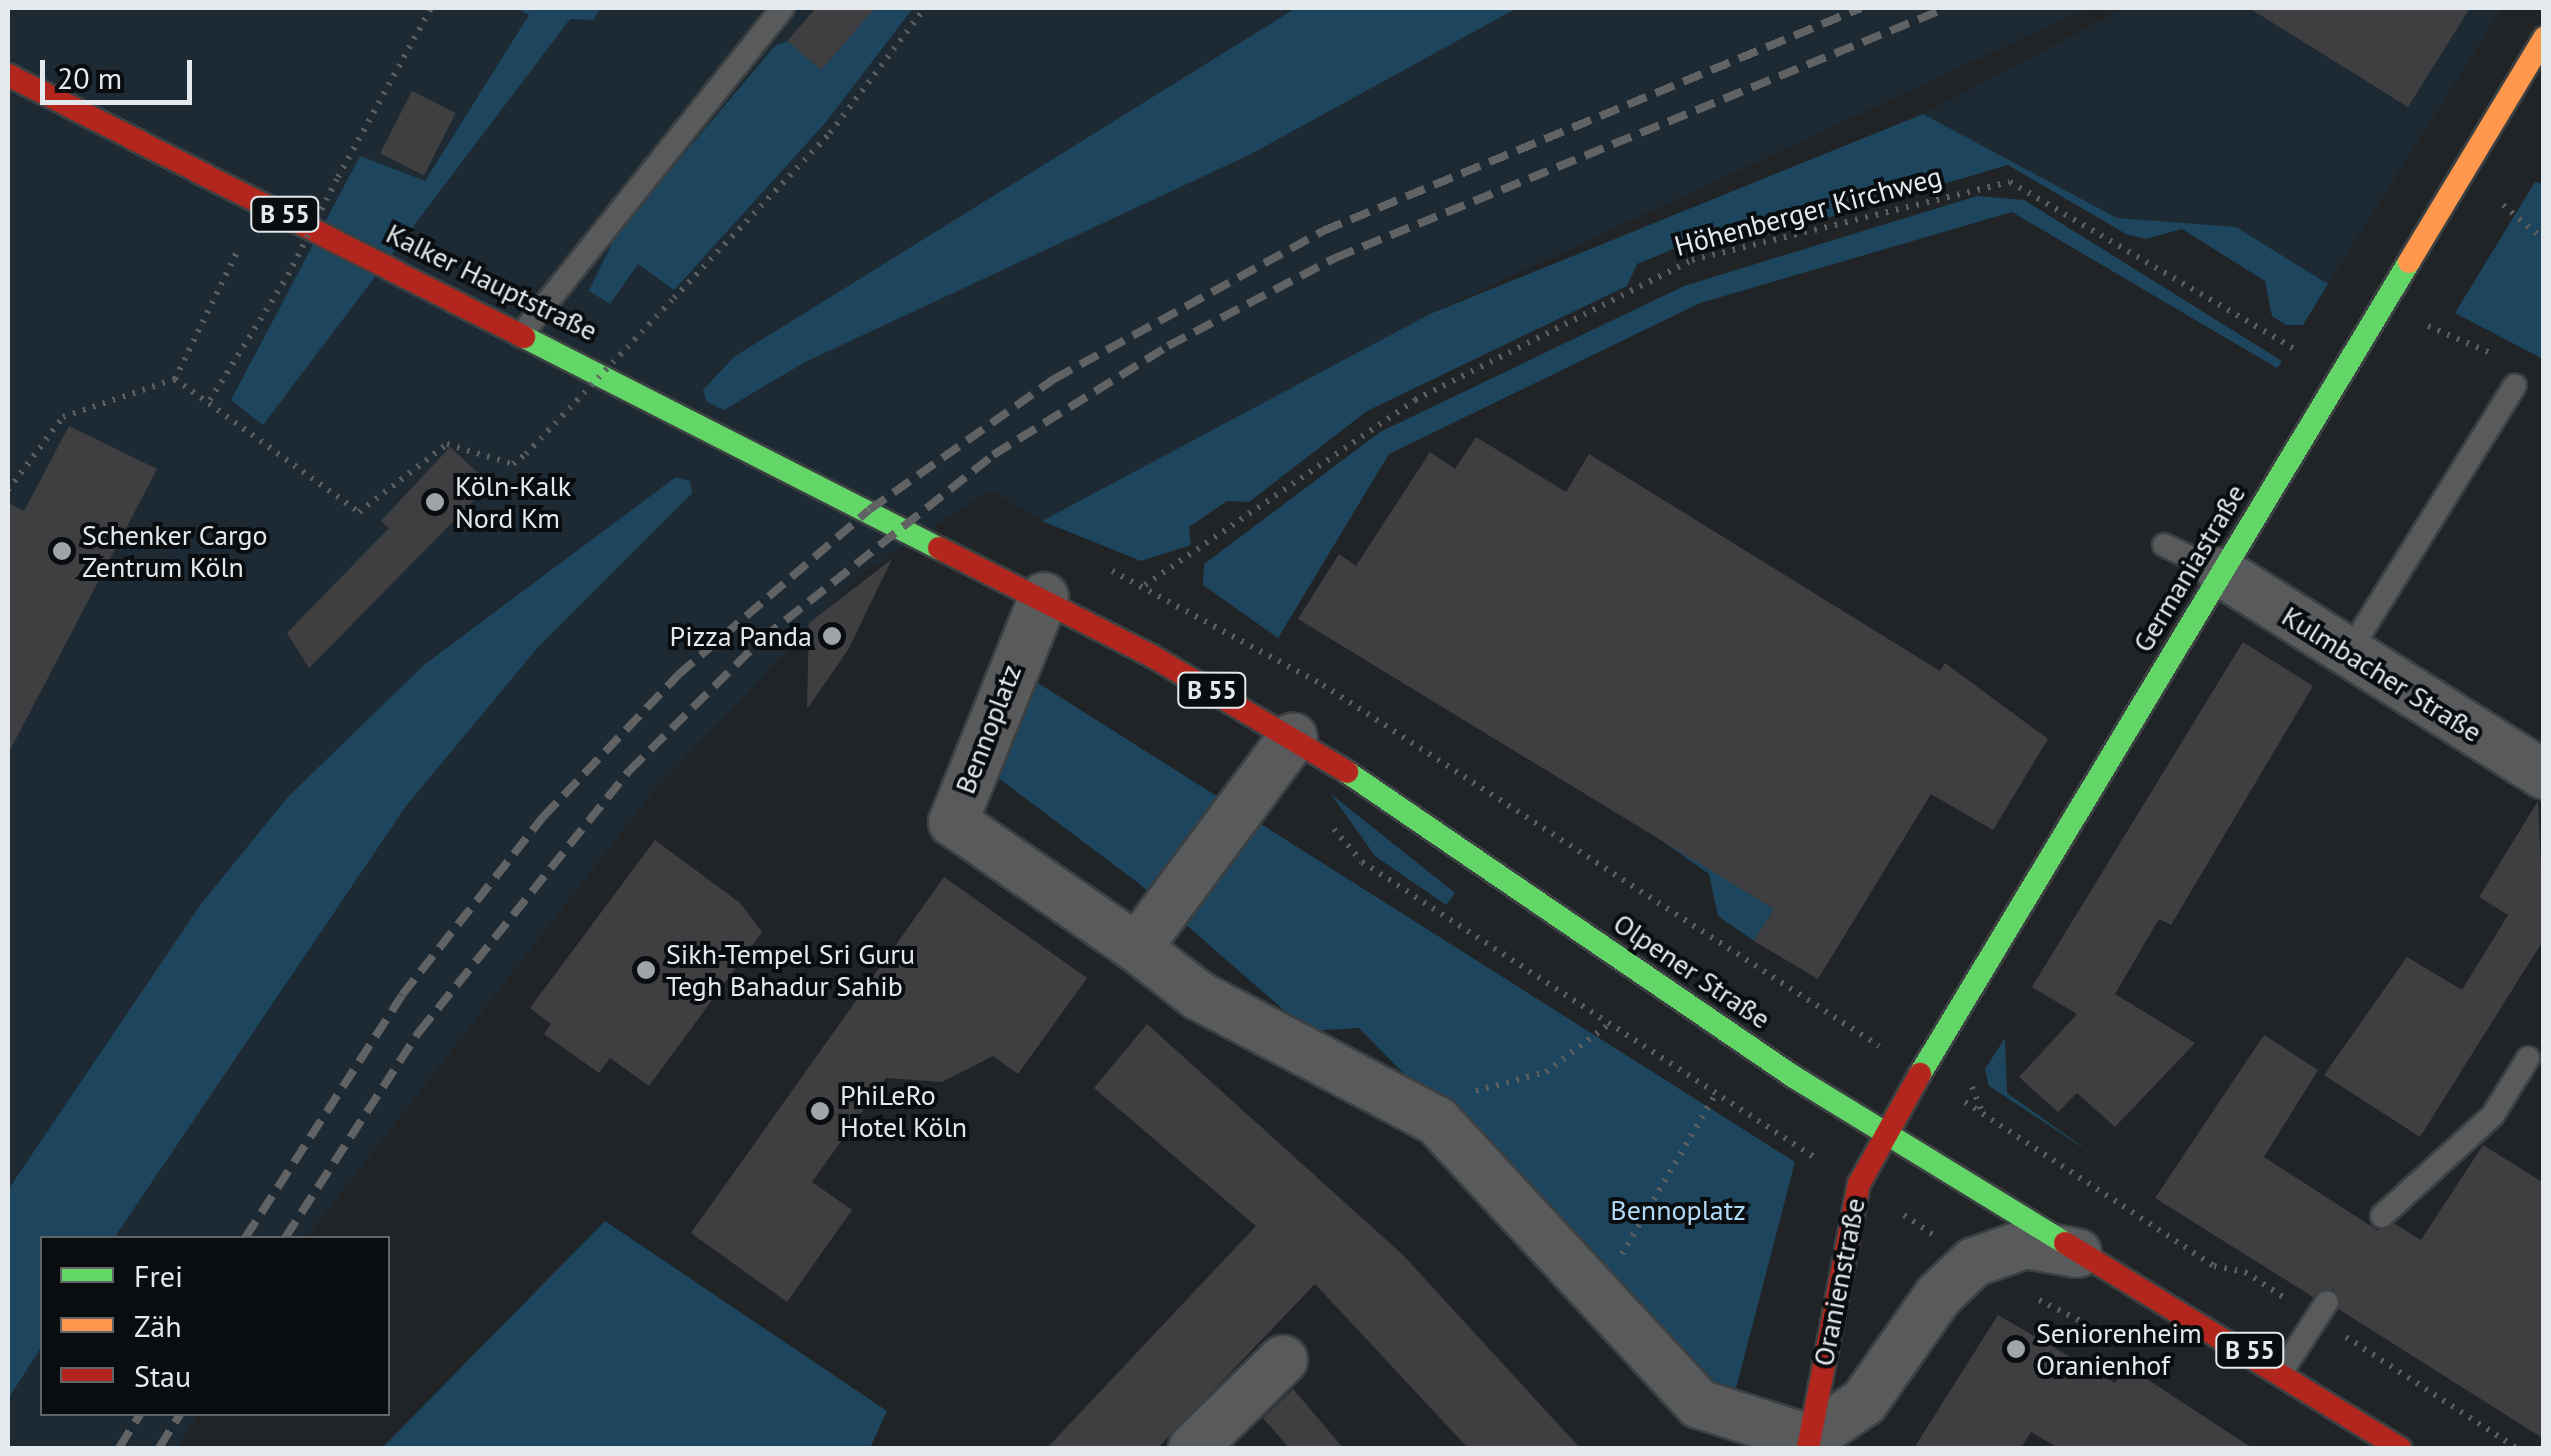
<!DOCTYPE html>
<html>
<head>
<meta charset="utf-8">
<style>
	body { margin:0 }
	#map { position:relative; width:2551px; height:1456px; overflow:hidden; background:#202427; font-family:"PT Sans",sans-serif }
	div>[style] { position:absolute }
	.built>* { inset:0; background:#1e2a33 }
	.green>* { inset:0; background:#1d465e }
	.building>* { inset:0; background:#3f3f41; transform-origin:0 0 }
	.path>* { height:6px; margin-top:-3px; transform-origin:0; background:repeating-linear-gradient(90deg,#5c5d5e 0 2.5px,transparent 0 10.5px) }
	.roads { filter:drop-shadow(2px 0 #3c4042) drop-shadow(-2px 0 #3c4042) drop-shadow(0 2px #3c4042) drop-shadow(0 -2px #3c4042) }
	.lane>* { height:22px; margin:-11px; padding:0 11px; transform-origin:11px; border-radius:11px; background:#585a5c }
	.street>* { height:48px; margin:-24px; padding:0 24px; transform-origin:24px; border-radius:24px; background:#585a5c }
	.fast>* { height:22px; margin:-11px; padding:0 11px; transform-origin:11px; border-radius:11px; background:#63d668 }
	.slow>* { height:22px; margin:-11px; padding:0 11px; transform-origin:11px; border-radius:11px; background:#ff974d }
	.jam>* { height:22px; margin:-11px; padding:0 11px; transform-origin:11px; border-radius:11px; background:#b3261e }
	.rail>* { height:8px; margin-top:-4px; transform-origin:0; background:repeating-linear-gradient(90deg,#606263 0 20px,transparent 0 30px) }
	.path-bridge>* { height:6px; margin-top:-3px; transform-origin:0; background:repeating-linear-gradient(90deg,#5c5d5e 0 2.5px,transparent 0 10.5px) }
	.dots>* { width:28px; height:28px; translate:-50% -50%; box-sizing:border-box; border:5px solid #0a0d10; border-radius:50% }
	span { translate:-50% -50%; white-space:nowrap; text-align:center; line-height:1.15; -webkit-text-stroke:8px #0a0d10; paint-order:stroke }
	.shield-label span { padding:2px 8px; background:#0a0d10; border:2px solid; border-radius:8px; -webkit-text-stroke-width:0 }
	.shield-label { font-size:25px; color:#e3e9ec; font-weight:700 }
	.street-label { font-size:28px; color:#e3e9ec }
	.poi-label { font-size:28px; color:#e3e9ec }
	.left { translate:0 -50%; text-align:left }
	.right { translate:-100% -50%; text-align:right }
	.park-label { font-size:28px; color:#afd9f6 }
	.frame { position:absolute; inset:0; border:10px solid #e3e9ec; pointer-events:none }
	.legend { position:absolute; left:40px; top:1236px; width:350px; height:180px; box-sizing:border-box; background:#0a0d10; border:2px solid #616568; margin:0; padding:12px 18px; list-style:none; font-size:30px; color:#e3e9ec }
	.legend li { display:flex; align-items:center; gap:20px; height:50px }
	.legend b { width:50px; border:2px solid #616568 }
	.scale { position:absolute; left:40px; top:60px; width:152px; height:45px; box-sizing:border-box; border:5px solid #e3e9ec; border-top:0; padding-left:12px; font-size:30px; line-height:35px; white-space:nowrap; color:#e3e9ec; -webkit-text-stroke:8px #0a0d10; paint-order:stroke }
</style>
</head>
<body>
<div id="map">
	<div class="built">
		<i style="clip-path:polygon(8px 8px,2088px 8px,1430px 314px,1042px 521px,991px 490px,861px 574px,656px 788px,306px 1238px,42px 1238px,42px 1414px,198px 1414px,177px 1448px,8px 1448px)"></i>
		<i style="clip-path:polygon(2125px 8px,2502px 8px,2328px 284px,2236px 227px,2117px 218px,1923px 114px)"></i>
	</div>
	<div class="green">
		<i style="clip-path:polygon(516px 8px,601px 8px,593px 20px,570px 19px,263px 425px,231px 400px,360px 156px,425px 181px,529px 15px)"></i>
		<i style="clip-path:polygon(875px 8px,913px 8px,826px 122px,674px 290px,638px 264px,610px 304px,589px 291px,617px 233px,775px 46px,787px 41px,821px 70px)"></i>
		<i style="clip-path:polygon(1296px 8px,1517px 8px,1251px 154px,805px 362px,724px 410px,707px 402px,703px 390px,734px 357px)"></i>
		<i style="clip-path:polygon(1923px 114px,2117px 218px,2236px 227px,2328px 284px,2303px 325px,2286px 325px,2272px 316px,2265px 281px,2182px 229px,2146px 239px,2126px 234px,2008px 165px,1734px 245px,1710px 234px,1637px 264px,1627px 286px,1367px 411px,1249px 502px,1227px 501px,1189px 527px,1191px 545px,1141px 561px,1042px 521px,1430px 314px)"></i>
		<i style="clip-path:polygon(2535px 182px,2544px 184px,2543px 359px,2455px 313px)"></i>
		<i style="clip-path:polygon(1977px 196px,2024px 200px,2282px 361px,2277px 368px,2012px 212px,1700px 303px,1389px 454px,1278px 638px,1203px 585px,1204px 564px,1380px 432px,1684px 286px)"></i>
		<i style="clip-path:polygon(676px 477px,690px 481px,692px 493px,538px 647px,406px 806px,114px 1238px,42px 1238px,42px 1346px,8px 1399px,8px 1190px,201px 904px,288px 797px,424px 665px)"></i>
		<i style="clip-path:polygon(1030px 678px,1795px 1162px,1734px 1396px,1712px 1388px,1359px 1028px,1308px 1031px,1137px 882px,989px 771px)"></i>
		<i style="clip-path:polygon(1331px 794px,1455px 893px,1446px 905px,1375px 856px)"></i>
		<i style="clip-path:polygon(1652px 834px,1774px 909px,1754px 941px,1718px 916px,1709px 874px)"></i>
		<i style="clip-path:polygon(2005px 1038px,2007px 1093px,2094px 1155px,1989px 1086px,1985px 1069px)"></i>
		<i style="clip-path:polygon(605px 1221px,887px 1411px,870px 1448px,382px 1448px)"></i>
	</div>
	<div class="building">
		<i style="clip-path:polygon(816px 8px,875px 8px,821px 70px,787px 41px)"></i>
		<i style="clip-path:polygon(2249px 8px,2470px 8px,2408px 107px)"></i>
		<i style="left:412px;top:91px;width:49px;height:70px;rotate:27deg"></i>
		<i style="clip-path:polygon(69px 426px,157px 469px,8px 754px,8px 503px,24px 511px)"></i>
		<i style="clip-path:polygon(1476px 437px,1566px 492px,1589px 454px,1940px 671px,1945px 663px,2048px 739px,1993px 830px,1931px 794px,1818px 979px,1754px 941px,1774px 909px,1298px 619px,1339px 554px,1356px 566px,1430px 452px,1455px 469px)"></i>
		<i style="clip-path:polygon(450px 447px,490px 484px,309px 668px,287px 633px,389px 528px,381px 521px)"></i>
		<i style="clip-path:polygon(892px 559px,848px 650px,807px 709px,809px 623px)"></i>
		<i style="clip-path:polygon(2243px 642px,2313px 686px,2171px 925px,2159px 919px,2115px 994px,2195px 1043px,2115px 1127px,2077px 1093px,2058px 1112px,2019px 1077px,2077px 1014px,2032px 987px)"></i>
		<i style="clip-path:polygon(2538px 801px,2544px 939px,2420px 1137px,2324px 1075px,2407px 957px,2462px 990px,2508px 915px,2479px 897px)"></i>
		<i style="clip-path:polygon(655px 840px,740px 903px,762px 932px,649px 1086px,610px 1058px,599px 1073px,544px 1034px,551px 1024px,530px 1008px)"></i>
		<i style="clip-path:polygon(944px 877px,1087px 978px,1018px 1074px,993px 1056px,942px 1082px,886px 1078px,812px 1182px,852px 1210px,787px 1302px,691px 1233px)"></i>
		<i style="clip-path:polygon(1147px 1024px,1403px 1255px,1580px 1448px,1468px 1448px,1315px 1284px,1158px 1448px,1047px 1448px,1256px 1226px,1094px 1088px)"></i>
		<i style="clip-path:polygon(2264px 1035px,2318px 1070px,2264px 1157px,2377px 1230px,2395px 1224px,2421px 1240px,2483px 1145px,2544px 1183px,2544px 1439px,2340px 1310px,2334px 1289px,2313px 1297px,2155px 1198px)"></i>
		<i style="clip-path:polygon(1998px 1315px,2115px 1383px,2127px 1366px,2252px 1448px,2058px 1448px,2031px 1432px,2021px 1448px,1914px 1448px)"></i>
		<i style="clip-path:polygon(1293px 1389px,1306px 1404px,1343px 1448px,1289px 1448px,1263px 1418px)"></i>
	</div>
	<div class="path">
		<i style="left:338px;top:177px;width:193px;rotate:-61.2deg"></i>
		<i style="left:2503px;top:205px;width:54px;rotate:40.5deg"></i>
		<i style="left:674px;top:298px;width:227px;rotate:-46.6deg"></i>
		<i style="left:830px;top:133px;width:157px;rotate:-52.8deg"></i>
		<i style="left:2428px;top:326px;width:73px;rotate:23.4deg"></i>
		<i style="left:175px;top:379px;width:146px;rotate:-64deg"></i>
		<i style="left:210px;top:400px;width:147px;rotate:-58deg"></i>
		<i style="left:8px;top:490px;width:91px;rotate:-53deg"></i>
		<i style="left:63px;top:417px;width:118px;rotate:-18.7deg"></i>
		<i style="left:175px;top:379px;width:227px;rotate:35.9deg"></i>
		<i style="left:359px;top:512px;width:111px;rotate:-37.7deg"></i>
		<i style="left:447px;top:444px;width:69px;rotate:16.9deg"></i>
		<i style="left:513px;top:464px;width:16px;rotate:-38deg"></i>
		<i style="left:1112px;top:571px;width:240px;rotate:28.4deg"></i>
		<i style="left:1323px;top:685px;width:663px;rotate:32.99deg"></i>
		<i style="left:1145px;top:585px;width:327px;rotate:-34.4deg"></i>
		<i style="left:1415px;top:400px;width:310px;rotate:-26.8deg"></i>
		<i style="left:1692px;top:260px;width:327px;rotate:-13.8deg"></i>
		<i style="left:2010px;top:182px;width:332px;rotate:30.4deg"></i>
		<i style="left:1334px;top:829px;width:43px;rotate:49.7deg"></i>
		<i style="left:1362px;top:862px;width:540px;rotate:33.13deg"></i>
		<i style="left:1972px;top:1087px;width:27px;rotate:68deg"></i>
		<i style="left:1476px;top:1091px;width:73px;rotate:-15.2deg"></i>
		<i style="left:1546px;top:1072px;width:78px;rotate:-37.2deg"></i>
		<i style="left:1965px;top:1102px;width:298px;rotate:33.4deg"></i>
		<i style="left:2214px;top:1266px;width:32px;rotate:11deg"></i>
		<i style="left:2245px;top:1272px;width:48px;rotate:33deg"></i>
		<i style="left:1904px;top:1215px;width:37px;rotate:34deg"></i>
		<i style="left:1622px;top:1254px;width:184px;rotate:-59.7deg"></i>
		<i style="left:2039px;top:1300px;width:62px;rotate:27deg"></i>
		<i style="left:2346px;top:1337px;width:203px;rotate:33.1deg"></i>
	</div>
	<div class="roads">
		<div class="lane">
			<i style="left:524px;top:331px;width:414px;rotate:-51.3deg"></i>
			<i style="left:2164px;top:545px;width:63px;rotate:25.3deg"></i>
			<i style="left:2349px;top:652px;width:314px;rotate:-58.1deg"></i>
			<i style="left:2382px;top:1216px;width:150px;rotate:-42.3deg"></i>
			<i style="left:2493px;top:1115px;width:67px;rotate:-58.4deg"></i>
			<i style="left:2282px;top:1371px;width:82px;rotate:-56.9deg"></i>
		</div>
		<div class="street">
			<i style="left:2221px;top:572px;width:381px;rotate:32.1deg"></i>
			<i style="left:1044px;top:597px;width:243px;rotate:112deg"></i>
			<i style="left:953px;top:822px;width:223px;rotate:34.4deg"></i>
			<i style="left:1137px;top:948px;width:262px;rotate:-53.5deg"></i>
			<i style="left:1137px;top:948px;width:78px;rotate:37.7deg"></i>
			<i style="left:1199px;top:996px;width:269px;rotate:27.7deg"></i>
			<i style="left:1437px;top:1121px;width:386px;rotate:47.2deg"></i>
			<i style="left:1699px;top:1404px;width:115px;rotate:17.7deg"></i>
			<i style="left:1809px;top:1439px;width:66px;rotate:-33.9deg"></i>
			<i style="left:1864px;top:1402px;width:129px;rotate:-55.1deg"></i>
			<i style="left:1938px;top:1296px;width:50px;rotate:-43.4deg"></i>
			<i style="left:1974px;top:1262px;width:55px;rotate:-19.1deg"></i>
			<i style="left:2026px;top:1244px;width:52px;rotate:10deg"></i>
			<i style="left:1193px;top:1448px;width:126px;rotate:-44.4deg"></i>
		</div>
		<div class="fast">
			<i style="left:524px;top:337px;width:466px;rotate:27deg"></i>
			<i style="left:1347px;top:772px;width:541px;rotate:34.31deg"></i>
			<i style="left:1794px;top:1077px;width:318px;rotate:31.5deg"></i>
			<i style="left:1920px;top:1074px;width:948px;rotate:-58.94deg"></i>
		</div>
		<div class="slow">
			<i style="left:2409px;top:262px;width:262px;rotate:-58.9deg"></i>
		</div>
		<div class="jam">
			<i style="left:8px;top:75px;width:579px;rotate:26.92deg"></i>
			<i style="left:939px;top:548px;width:239px;rotate:26.9deg"></i>
			<i style="left:1152px;top:656px;width:227px;rotate:30.7deg"></i>
			<i style="left:2065px;top:1243px;width:393px;rotate:31.5deg"></i>
			<i style="left:1808px;top:1448px;width:269px;rotate:-79.1deg"></i>
			<i style="left:1859px;top:1184px;width:126px;rotate:-61deg"></i>
		</div>
	</div>
	<div class="rail">
		<i style="left:245px;top:1238px;width:289px;rotate:-57.1deg"></i>
		<i style="left:402px;top:995px;width:227px;rotate:-51.6deg"></i>
		<i style="left:543px;top:817px;width:196px;rotate:-46.4deg"></i>
		<i style="left:678px;top:675px;width:252px;rotate:-40.8deg"></i>
		<i style="left:869px;top:510px;width:227px;rotate:-35.3deg"></i>
		<i style="left:1054px;top:379px;width:307px;rotate:-28.8deg"></i>
		<i style="left:1323px;top:231px;width:582px;rotate:-22.51deg"></i>
		<i style="left:285px;top:1238px;width:246px;rotate:-57deg"></i>
		<i style="left:419px;top:1032px;width:335px;rotate:-51.2deg"></i>
		<i style="left:629px;top:771px;width:187px;rotate:-44.8deg"></i>
		<i style="left:762px;top:639px;width:295px;rotate:-38.5deg"></i>
		<i style="left:993px;top:455px;width:206px;rotate:-31.9deg"></i>
		<i style="left:1168px;top:346px;width:189px;rotate:-27.8deg"></i>
		<i style="left:1335px;top:258px;width:660px;rotate:-22.25deg"></i>
		<i style="left:119px;top:1448px;width:40px;rotate:-58deg"></i>
		<i style="left:159px;top:1448px;width:40px;rotate:-58deg"></i>
	</div>
	<div class="path-bridge">
		<i style="left:288px;top:275px;width:110px;rotate:-63deg"></i>
		<i style="left:526px;top:454px;width:215px;rotate:-46.5deg"></i>
	</div>
	<div class="dots">
		<i style="left:435px;top:502px;background:#9fa4a7"></i>
		<i style="left:62px;top:551px;background:#9fa4a7"></i>
		<i style="left:832px;top:636px;background:#9fa4a7"></i>
		<i style="left:646px;top:970px;background:#9fa4a7"></i>
		<i style="left:820px;top:1111px;background:#9fa4a7"></i>
		<i style="left:2016px;top:1349px;background:#9fa4a7"></i>
	</div>
	<div class="shield-label">
		<span style="left:285px;top:214px">B 55</span>
		<span style="left:1212px;top:690px">B 55</span>
		<span style="left:2250px;top:1350px">B 55</span>
	</div>
	<div class="street-label">
		<span style="left:1808px;top:211px;rotate:-15deg">Höhenberger Kirchweg</span>
		<span style="left:492px;top:282px;rotate:26deg">Kalker Hauptstraße</span>
		<span style="left:2189px;top:568px;rotate:-59deg">Germaniastraße</span>
		<span style="left:2382px;top:674px;rotate:32deg">Kulmbacher Straße</span>
		<span style="left:988px;top:729px;rotate:-69deg">Bennoplatz</span>
		<span style="left:1692px;top:971px;rotate:34deg">Olpener Straße</span>
		<span style="left:1839px;top:1282px;rotate:-79deg">Oranienstraße</span>
	</div>
	<div class="poi-label">
		<span class="left" style="left:455px;top:502px">Köln-Kalk<br>Nord Km</span>
		<span class="left" style="left:82px;top:551px">Schenker Cargo<br>Zentrum Köln</span>
		<span class="right" style="left:812px;top:636px">Pizza Panda</span>
		<span class="left" style="left:666px;top:970px">Sikh-Tempel Sri Guru<br>Tegh Bahadur Sahib</span>
		<span class="left" style="left:840px;top:1111px">PhiLeRo<br>Hotel Köln</span>
		<span class="left" style="left:2036px;top:1349px">Seniorenheim<br>Oranienhof</span>
	</div>
	<div class="park-label">
		<span style="left:1678px;top:1210px">Bennoplatz</span>
	</div>
	<div class="frame"></div>
	<ul class="legend">
	<li><b style="height:12px;background:#63d668"></b>Frei</li>
	<li><b style="height:12px;background:#ff974d"></b>Zäh</li>
	<li><b style="height:12px;background:#b3261e"></b>Stau</li>
	</ul>
	<div class="scale">20 m</div>
</div>
</body>
</html>
